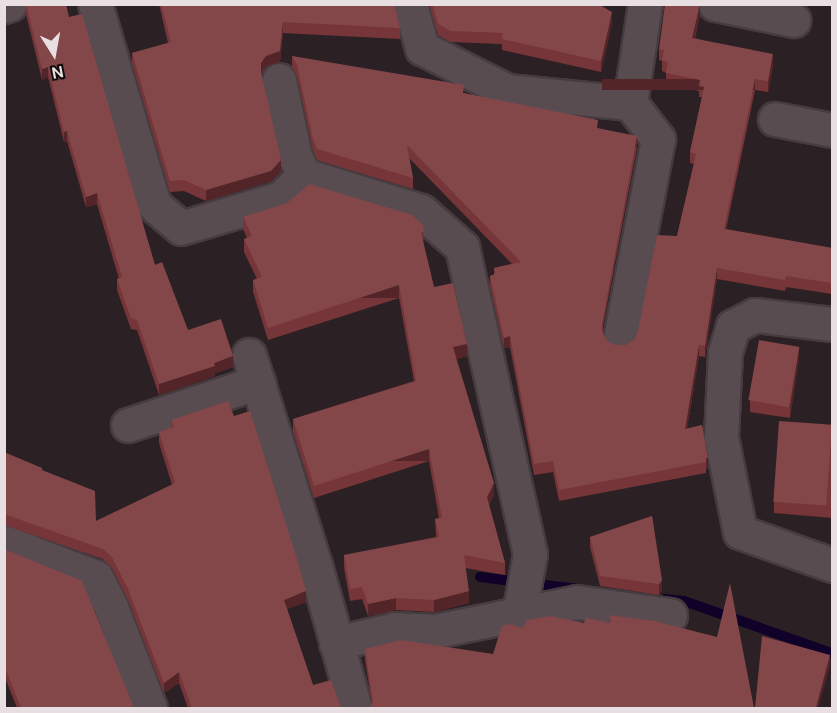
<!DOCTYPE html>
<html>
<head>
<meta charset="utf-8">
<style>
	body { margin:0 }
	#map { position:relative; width:837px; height:713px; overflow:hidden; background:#2b2024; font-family:"DM Sans",sans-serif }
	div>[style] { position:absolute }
	.stream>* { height:10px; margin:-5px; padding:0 5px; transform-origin:5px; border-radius:5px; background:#100129 }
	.roads { filter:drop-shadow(2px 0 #463c40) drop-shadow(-2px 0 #463c40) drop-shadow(0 2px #463c40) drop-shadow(0 -2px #463c40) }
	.street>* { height:33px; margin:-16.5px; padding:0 16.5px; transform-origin:16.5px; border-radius:16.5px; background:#584c51 }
	.wall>* { inset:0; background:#763538 }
	.shaded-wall>* { inset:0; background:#532528; transform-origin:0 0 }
	.building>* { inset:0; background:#83474a; transform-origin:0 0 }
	span { translate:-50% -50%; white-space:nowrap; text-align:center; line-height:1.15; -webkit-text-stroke:5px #100b0d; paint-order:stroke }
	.frame { position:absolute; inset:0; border:6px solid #e7dfe2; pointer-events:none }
	.north { position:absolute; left:24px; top:24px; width:60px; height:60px; -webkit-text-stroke:4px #100b0d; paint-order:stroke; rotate:169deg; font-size:16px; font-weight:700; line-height:24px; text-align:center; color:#e7dfe2 }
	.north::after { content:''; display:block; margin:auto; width:21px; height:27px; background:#e7dfe2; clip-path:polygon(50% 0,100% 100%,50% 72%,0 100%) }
</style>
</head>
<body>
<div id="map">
	<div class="stream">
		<i style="left:480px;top:577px;width:99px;rotate:7deg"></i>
		<i style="left:665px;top:599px;width:19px;rotate:6deg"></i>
		<i style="left:684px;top:601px;width:157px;rotate:19.4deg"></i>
	</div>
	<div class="roads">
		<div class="street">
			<i style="left:95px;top:4px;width:209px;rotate:73.6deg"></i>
			<i style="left:154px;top:205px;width:35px;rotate:40deg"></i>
			<i style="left:181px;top:228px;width:104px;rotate:-16.7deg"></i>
			<i style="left:281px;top:198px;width:33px;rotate:-45deg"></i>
			<i style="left:304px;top:175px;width:122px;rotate:17.1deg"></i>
			<i style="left:421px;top:211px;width:55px;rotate:41.3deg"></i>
			<i style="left:462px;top:247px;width:314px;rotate:77.5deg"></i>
			<i style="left:530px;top:554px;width:61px;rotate:100.4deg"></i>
			<i style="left:410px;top:4px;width:46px;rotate:74.7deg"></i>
			<i style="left:422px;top:48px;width:95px;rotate:26.8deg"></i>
			<i style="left:507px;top:91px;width:124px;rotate:5.6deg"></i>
			<i style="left:630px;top:103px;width:46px;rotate:52.1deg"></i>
			<i style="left:658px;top:139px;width:203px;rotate:100.8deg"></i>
			<i style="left:715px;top:4px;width:80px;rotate:11.6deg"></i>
			<i style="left:4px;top:6px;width:6px;rotate:-18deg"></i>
			<i style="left:279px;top:80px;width:78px;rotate:78.1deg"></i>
			<i style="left:295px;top:156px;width:21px;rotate:65deg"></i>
			<i style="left:630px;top:103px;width:100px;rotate:-81.4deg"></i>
			<i style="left:775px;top:119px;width:58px;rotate:10.9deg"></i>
			<i style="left:832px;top:324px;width:78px;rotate:-173.3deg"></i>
			<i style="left:755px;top:315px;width:25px;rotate:153deg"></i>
			<i style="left:733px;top:326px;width:27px;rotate:107deg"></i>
			<i style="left:725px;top:352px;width:85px;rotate:92.7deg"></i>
			<i style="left:721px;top:437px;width:97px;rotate:78.7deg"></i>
			<i style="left:740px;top:532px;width:98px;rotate:19.7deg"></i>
			<i style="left:249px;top:355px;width:220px;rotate:72.6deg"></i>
			<i style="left:315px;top:565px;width:148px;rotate:74.4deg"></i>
			<i style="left:128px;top:425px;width:137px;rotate:-18.3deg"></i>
			<i style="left:4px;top:542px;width:98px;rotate:20.8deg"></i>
			<i style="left:96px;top:577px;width:34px;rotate:63deg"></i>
			<i style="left:111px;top:607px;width:108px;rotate:68.9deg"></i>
			<i style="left:336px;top:643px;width:61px;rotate:-13.3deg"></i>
			<i style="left:395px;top:629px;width:40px;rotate:2.9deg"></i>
			<i style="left:435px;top:631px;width:145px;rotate:-11.5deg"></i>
			<i style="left:577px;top:602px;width:94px;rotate:8deg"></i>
		</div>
	</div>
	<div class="wall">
		<i style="clip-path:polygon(26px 4px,69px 17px,155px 265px,188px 330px,233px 367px,215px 373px,215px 376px,159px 395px,137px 330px,131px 329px,117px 290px,117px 279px,119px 279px,97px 204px,86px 207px,67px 141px,64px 142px,48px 77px,42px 80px,26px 14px)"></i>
		<i style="clip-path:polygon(159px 4px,394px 4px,400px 28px,400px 39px,283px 33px,280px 62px,266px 66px,261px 75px,281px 171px,271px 181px,206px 201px,184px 191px,170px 192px,132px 63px,132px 53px,168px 43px)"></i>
		<i style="clip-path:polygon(429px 4px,598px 4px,612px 22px,601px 72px,502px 50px,502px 44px,451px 42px,438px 35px)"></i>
		<i style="clip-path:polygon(700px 14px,695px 38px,773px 65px,768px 92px,755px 90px,726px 229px,832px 248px,832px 294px,786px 287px,785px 291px,717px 279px,705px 357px,699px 356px,687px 429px,702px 425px,708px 469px,706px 469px,706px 473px,559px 501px,553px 472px,534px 475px,510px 347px,504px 348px,490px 286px,490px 276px,494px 275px,494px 268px,512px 264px,409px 158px,413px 178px,413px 189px,317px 160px,313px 150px,297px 76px,292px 67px,292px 56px,464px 93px,598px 128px,637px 147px,602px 331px,603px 334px,608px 342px,616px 345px,626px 345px,634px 340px,638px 331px,677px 236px,694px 164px,690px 163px,690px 152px,702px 97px,699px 97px,699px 91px,666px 84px,666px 73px,662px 71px,662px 61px,659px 60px,659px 49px)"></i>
		<i style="clip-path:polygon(243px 217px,424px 232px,423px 244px,434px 287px,467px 356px,456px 359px,494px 495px,489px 505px,505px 563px,505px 575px,465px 568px,469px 603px,434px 612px,396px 610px,368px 616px,362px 599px,350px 601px,344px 568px,344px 555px,436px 537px,435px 519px,439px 518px,429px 461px,314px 498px,293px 431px,293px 419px,414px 381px,399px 298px,268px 340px,253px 292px,253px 280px,257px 279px,244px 252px,244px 239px,247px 238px,243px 229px)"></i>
		<i style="clip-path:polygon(799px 358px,790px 418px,750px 412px,750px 400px)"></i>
		<i style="clip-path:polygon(171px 420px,306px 602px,287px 609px,313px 685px,341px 708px,188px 708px,179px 683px,164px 693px,128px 600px,112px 568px,103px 559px,4px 525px,4px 452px,42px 470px,96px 521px,172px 485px,159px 443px,159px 432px,171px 428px)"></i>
		<i style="clip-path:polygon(832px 425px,832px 518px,774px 513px,774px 502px)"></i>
		<i style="clip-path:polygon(652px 516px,662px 590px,659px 595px,600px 586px,590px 547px,590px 537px)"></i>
		<i style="clip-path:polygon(4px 549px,133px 708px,17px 708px,4px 675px)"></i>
		<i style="clip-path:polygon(609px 615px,754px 708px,372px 704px,365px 660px,365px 649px,493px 654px,523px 628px,609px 622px)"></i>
	</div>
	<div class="shaded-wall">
		<i style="clip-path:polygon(700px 4px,700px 14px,692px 48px,692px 38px)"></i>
		<i style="clip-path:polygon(612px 12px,612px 22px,601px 72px,601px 61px)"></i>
		<i style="clip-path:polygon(283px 22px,283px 33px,280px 62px,266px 66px,261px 74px,261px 83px,261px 63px)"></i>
		<i style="clip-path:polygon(773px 54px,773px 65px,768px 92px,768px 81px)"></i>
		<i style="clip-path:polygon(48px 67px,48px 77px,42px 80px,42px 69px)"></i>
		<i style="left:755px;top:79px;width:11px;height:153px;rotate:90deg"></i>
		<i style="clip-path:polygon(67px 131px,67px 141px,64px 142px,64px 132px)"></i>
		<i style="left:637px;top:136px;width:11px;height:191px;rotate:90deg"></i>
		<i style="clip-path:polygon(281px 160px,281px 171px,271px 181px,206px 201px,206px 190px)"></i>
		<i style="clip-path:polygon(97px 193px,97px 204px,86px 207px,86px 197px)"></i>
		<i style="clip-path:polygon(717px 268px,717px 279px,705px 357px,705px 346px)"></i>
		<i style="left:399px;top:285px;width:13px;height:138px;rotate:90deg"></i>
		<i style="clip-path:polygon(510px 336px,510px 347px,504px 348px,504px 338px)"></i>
		<i style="clip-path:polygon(467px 344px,467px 356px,453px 360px,453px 347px)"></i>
		<i style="clip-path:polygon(699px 345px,699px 356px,685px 440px,685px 429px)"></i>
		<i style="clip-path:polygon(799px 347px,799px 358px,790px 418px,790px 407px)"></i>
		<i style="clip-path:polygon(233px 356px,233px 367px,215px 373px,215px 376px,159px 395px,159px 384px)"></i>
		<i style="left:429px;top:449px;width:12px;height:121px;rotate:90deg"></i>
		<i style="left:706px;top:458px;width:2px;height:11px"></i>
		<i style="clip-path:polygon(494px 483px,494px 495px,487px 510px,487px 497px)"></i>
		<i style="clip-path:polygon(662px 580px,662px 590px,659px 595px,659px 584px)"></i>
		<i style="clip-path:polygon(306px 591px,306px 602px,284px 610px,284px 600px)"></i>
		<i style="clip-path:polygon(469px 591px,469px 603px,434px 612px,434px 600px)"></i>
		<i style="clip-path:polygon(396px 598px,396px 610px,368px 616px,368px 604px)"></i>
		<i style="clip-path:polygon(830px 655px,830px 666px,818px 708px,816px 708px)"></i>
		<i style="clip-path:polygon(179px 672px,179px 683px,164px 693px,164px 683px)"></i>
	</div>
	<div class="building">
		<i style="clip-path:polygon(26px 4px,66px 4px,69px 17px,82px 14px,155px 265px,162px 262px,188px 330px,221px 319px,233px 356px,214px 363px,215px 366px,159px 384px,137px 320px,131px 318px,117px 279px,122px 277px,97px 193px,86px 197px,67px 131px,64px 132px,48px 67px,42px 69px)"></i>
		<i style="clip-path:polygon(161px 4px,394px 4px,400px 28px,283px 22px,280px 51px,266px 56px,261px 63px,261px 72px,281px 160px,271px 171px,206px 190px,184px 180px,170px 181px,132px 53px,171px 42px)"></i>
		<i style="clip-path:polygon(432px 4px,598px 4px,612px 12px,601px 61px,502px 39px,503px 33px,451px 31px,438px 24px)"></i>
		<i style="clip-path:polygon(665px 4px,700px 4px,692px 38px,773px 54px,768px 81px,755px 79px,724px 229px,832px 248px,832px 283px,786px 276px,785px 280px,717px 268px,705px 346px,699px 345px,685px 429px,702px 425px,708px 458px,706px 458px,706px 462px,559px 490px,553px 461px,534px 464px,510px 336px,504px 338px,490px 276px,495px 274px,494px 268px,521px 262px,407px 145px,413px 178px,317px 149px,313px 139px,297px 65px,292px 56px,464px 85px,463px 93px,598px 120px,597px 128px,637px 136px,602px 324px,603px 334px,608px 342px,616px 345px,626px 345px,634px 340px,638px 331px,657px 235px,677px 236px,696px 154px,690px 152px,704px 87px,699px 86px,700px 80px,666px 73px,668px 62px,662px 60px,664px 50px,659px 49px)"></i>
		<i style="clip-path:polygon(309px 184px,412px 215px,423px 225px,424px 232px,421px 232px,434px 287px,453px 283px,467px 344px,453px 347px,494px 483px,487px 497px,505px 563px,464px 555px,469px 591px,434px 600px,396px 598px,368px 604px,362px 587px,350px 589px,344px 555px,439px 537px,435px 519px,442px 518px,429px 449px,314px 486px,293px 419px,416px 381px,399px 285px,268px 328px,253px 280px,262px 277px,244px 239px,252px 236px,243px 217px,287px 203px)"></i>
		<i style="left:759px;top:340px;width:41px;height:61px;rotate:10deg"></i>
		<i style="clip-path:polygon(228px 401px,234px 416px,250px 411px,297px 559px,306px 591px,284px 600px,313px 685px,331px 680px,341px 708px,192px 708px,179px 672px,164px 683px,128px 589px,112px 557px,103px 549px,4px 514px,4px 452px,42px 468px,42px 470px,95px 491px,96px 521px,175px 483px,159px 432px,174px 427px,171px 420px)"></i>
		<i style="left:779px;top:421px;width:53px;height:81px;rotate:4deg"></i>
		<i style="clip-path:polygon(652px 516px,662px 580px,659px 584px,600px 576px,590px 537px)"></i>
		<i style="clip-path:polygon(4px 549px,82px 581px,133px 705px,129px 708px,21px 708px,4px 665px)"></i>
		<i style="clip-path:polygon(730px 583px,754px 708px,369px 708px,373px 702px,365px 649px,401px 640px,493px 654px,502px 626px,509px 624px,523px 628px,527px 620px,550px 616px,584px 623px,586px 618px,611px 623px,609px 615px,654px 621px,717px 637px)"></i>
		<i style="clip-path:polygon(762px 636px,830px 655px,816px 708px,755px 708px)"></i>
	</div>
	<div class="frame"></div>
	<div class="north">N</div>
</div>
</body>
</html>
